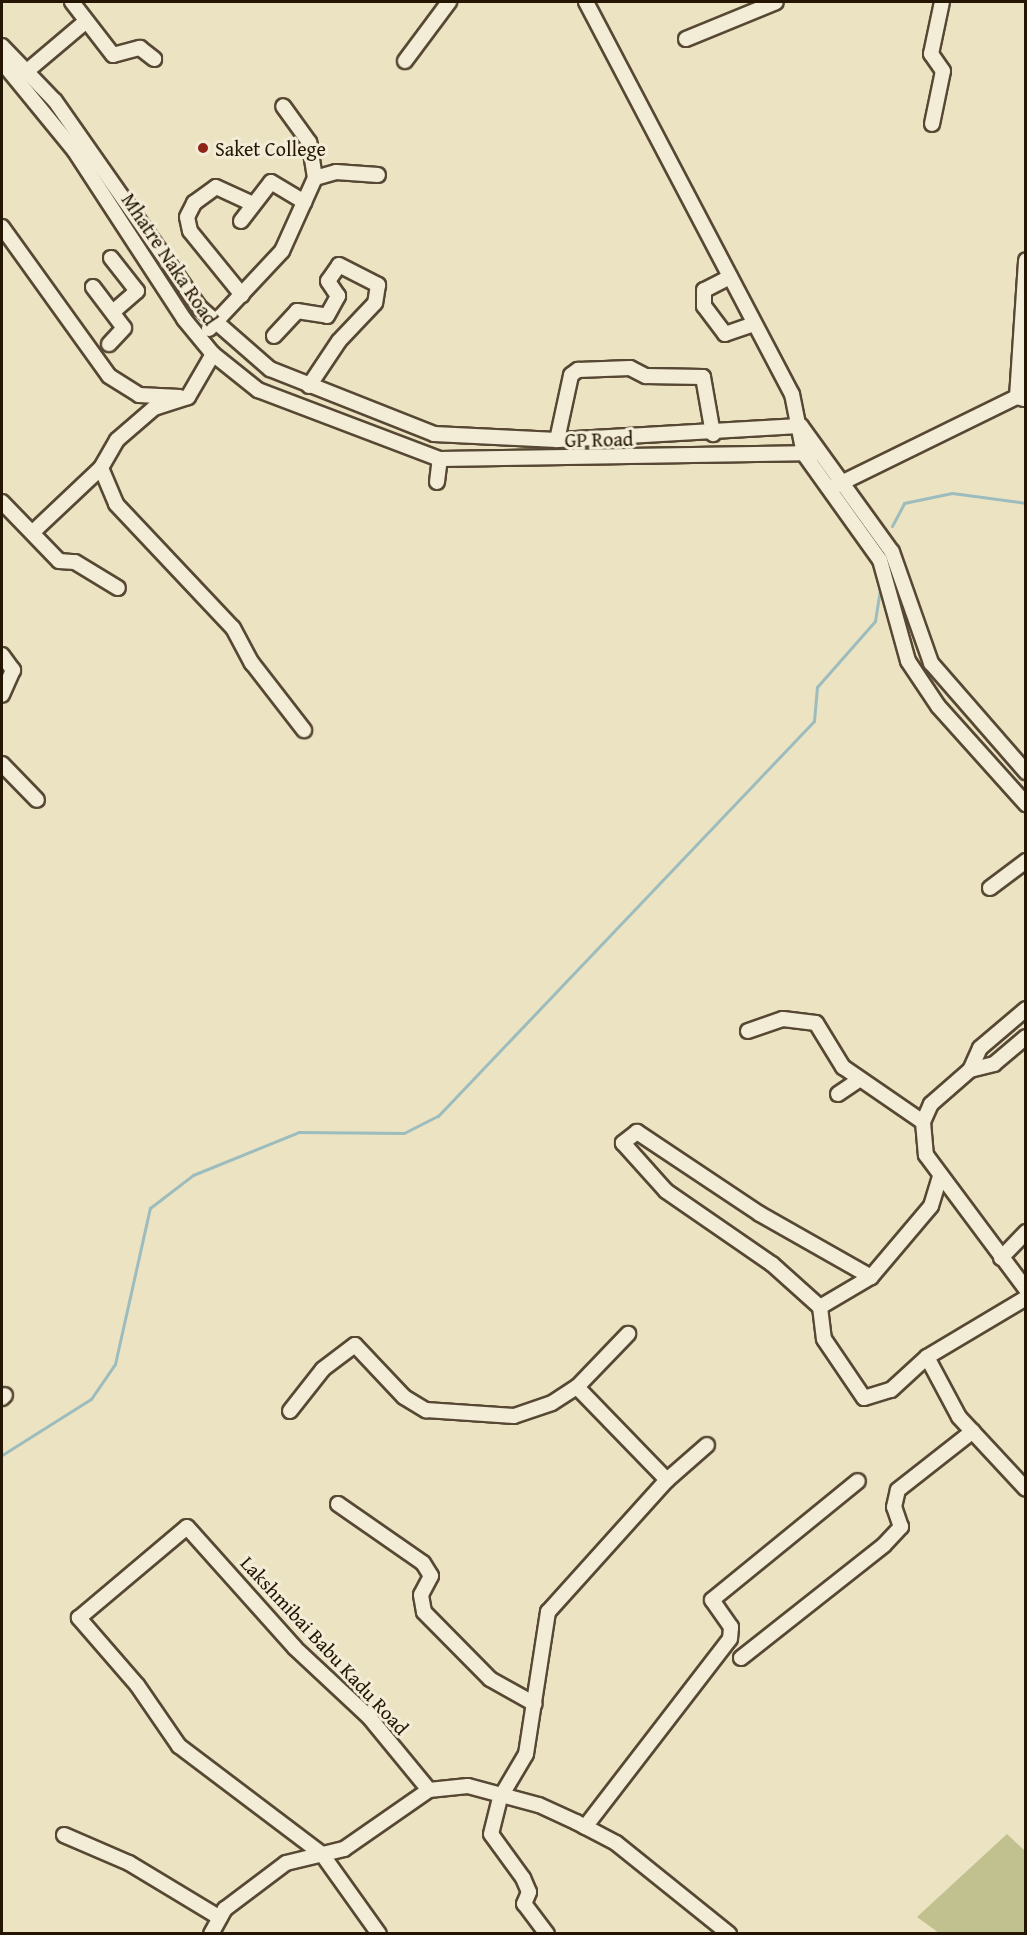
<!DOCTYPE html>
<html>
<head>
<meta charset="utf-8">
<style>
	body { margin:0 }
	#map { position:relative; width:1027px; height:1935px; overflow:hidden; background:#ece3c3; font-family:"Gentium Book Plus",serif }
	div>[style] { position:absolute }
	.green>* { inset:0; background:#c0c18e }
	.stream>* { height:3px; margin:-1.5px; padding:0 1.5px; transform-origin:1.5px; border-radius:1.5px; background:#9cbcbd }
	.roads { filter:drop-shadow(2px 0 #574833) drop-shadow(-2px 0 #574833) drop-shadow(0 2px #574833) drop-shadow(0 -2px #574833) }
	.minor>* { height:14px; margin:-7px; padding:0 7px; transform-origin:7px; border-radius:7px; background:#f3edd8 }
	.dots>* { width:16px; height:16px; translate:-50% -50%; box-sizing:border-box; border:3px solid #f3edd8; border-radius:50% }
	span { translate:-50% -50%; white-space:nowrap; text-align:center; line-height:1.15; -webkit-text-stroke:6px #f3edd8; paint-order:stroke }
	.poi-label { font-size:20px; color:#251503 }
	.left { translate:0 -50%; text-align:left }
	.street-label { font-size:20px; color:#251503 }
	.frame { position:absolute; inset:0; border:3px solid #251503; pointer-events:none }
</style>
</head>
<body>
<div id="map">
	<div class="green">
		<i style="clip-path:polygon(1007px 1834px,1025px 1851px,1025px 1933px,939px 1933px,917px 1917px)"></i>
	</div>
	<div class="stream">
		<i style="left:892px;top:526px;width:26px;rotate:-62deg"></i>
		<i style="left:904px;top:503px;width:49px;rotate:-11.8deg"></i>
		<i style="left:952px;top:493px;width:75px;rotate:7.7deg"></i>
		<i style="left:2px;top:1455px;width:105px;rotate:-32.2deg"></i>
		<i style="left:91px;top:1399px;width:42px;rotate:-55.6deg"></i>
		<i style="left:115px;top:1364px;width:160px;rotate:-77.4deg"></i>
		<i style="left:150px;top:1208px;width:54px;rotate:-37.5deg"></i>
		<i style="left:193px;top:1175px;width:114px;rotate:-22.1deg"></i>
		<i style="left:299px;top:1132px;width:105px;rotate:0.5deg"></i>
		<i style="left:404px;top:1133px;width:38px;rotate:-27deg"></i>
		<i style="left:438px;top:1116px;width:545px;rotate:-46.41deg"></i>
		<i style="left:814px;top:721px;width:34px;rotate:-85deg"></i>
		<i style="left:817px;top:687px;width:88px;rotate:-48.7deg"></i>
		<i style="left:875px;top:621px;width:32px;rotate:-81deg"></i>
	</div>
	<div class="roads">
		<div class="minor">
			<i style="left:72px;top:2px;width:67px;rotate:52.3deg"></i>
			<i style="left:113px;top:55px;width:28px;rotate:-15deg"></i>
			<i style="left:140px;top:48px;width:18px;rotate:38deg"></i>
			<i style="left:586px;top:2px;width:443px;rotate:62.3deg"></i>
			<i style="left:792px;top:394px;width:61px;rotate:78.7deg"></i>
			<i style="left:804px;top:454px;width:130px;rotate:54.4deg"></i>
			<i style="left:880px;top:560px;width:105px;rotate:74.5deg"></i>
			<i style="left:908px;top:661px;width:54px;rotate:56.3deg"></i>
			<i style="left:938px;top:706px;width:132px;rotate:48.1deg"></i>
			<i style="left:686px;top:39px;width:97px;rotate:-22.3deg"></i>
			<i style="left:2px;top:46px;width:76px;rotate:46.1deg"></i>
			<i style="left:55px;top:101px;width:253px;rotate:55deg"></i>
			<i style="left:200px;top:308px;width:93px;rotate:41.1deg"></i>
			<i style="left:270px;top:369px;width:176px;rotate:21.6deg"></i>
			<i style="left:434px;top:434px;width:123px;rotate:2.8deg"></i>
			<i style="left:557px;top:440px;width:244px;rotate:-3.3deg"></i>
			<i style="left:405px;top:61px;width:74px;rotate:-53.3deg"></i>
			<i style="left:2px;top:62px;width:114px;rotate:50.7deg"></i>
			<i style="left:74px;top:150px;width:202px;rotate:56.9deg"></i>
			<i style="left:184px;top:319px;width:45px;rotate:50.4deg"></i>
			<i style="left:213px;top:354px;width:58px;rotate:38.7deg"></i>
			<i style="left:258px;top:390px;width:195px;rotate:20.8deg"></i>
			<i style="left:440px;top:459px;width:379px;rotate:-0.9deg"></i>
			<i style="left:20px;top:77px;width:85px;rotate:-40.2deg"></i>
			<i style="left:932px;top:124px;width:54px;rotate:-78.3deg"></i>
			<i style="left:943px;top:71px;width:21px;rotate:-125deg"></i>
			<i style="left:931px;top:54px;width:53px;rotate:-78.1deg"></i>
			<i style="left:315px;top:178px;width:22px;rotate:-16deg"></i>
			<i style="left:336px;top:172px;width:42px;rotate:4.1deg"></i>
			<i style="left:241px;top:221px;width:49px;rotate:-52.4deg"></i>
			<i style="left:271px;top:182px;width:39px;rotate:31deg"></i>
			<i style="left:2px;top:227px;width:183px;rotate:54.3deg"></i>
			<i style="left:109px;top:376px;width:36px;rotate:32deg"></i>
			<i style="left:139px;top:395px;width:41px;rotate:2.8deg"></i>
			<i style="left:111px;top:258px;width:42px;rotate:51.8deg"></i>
			<i style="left:137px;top:291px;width:32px;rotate:139deg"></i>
			<i style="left:730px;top:277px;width:29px;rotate:153deg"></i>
			<i style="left:704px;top:290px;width:16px;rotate:90deg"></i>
			<i style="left:704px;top:306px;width:35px;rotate:53deg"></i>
			<i style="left:725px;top:334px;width:31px;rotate:-19deg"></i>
			<i style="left:93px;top:287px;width:51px;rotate:52.9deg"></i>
			<i style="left:124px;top:328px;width:22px;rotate:133deg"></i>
			<i style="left:242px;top:295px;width:82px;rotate:-129.1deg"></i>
			<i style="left:190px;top:231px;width:14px;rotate:-102deg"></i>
			<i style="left:187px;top:217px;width:16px;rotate:-63deg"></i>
			<i style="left:194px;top:203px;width:27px;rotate:-36deg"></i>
			<i style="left:216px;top:187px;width:41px;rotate:24.7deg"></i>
			<i style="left:209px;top:329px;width:107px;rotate:-46.9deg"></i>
			<i style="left:282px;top:251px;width:80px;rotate:-65.7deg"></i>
			<i style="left:315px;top:178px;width:36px;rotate:-99deg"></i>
			<i style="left:309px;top:142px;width:44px;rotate:-125.8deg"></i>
			<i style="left:274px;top:336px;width:34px;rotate:-47deg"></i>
			<i style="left:297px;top:311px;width:30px;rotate:9deg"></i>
			<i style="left:327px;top:316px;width:23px;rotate:-61deg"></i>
			<i style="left:338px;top:296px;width:18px;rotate:-124deg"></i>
			<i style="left:328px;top:281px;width:19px;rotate:-55deg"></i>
			<i style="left:339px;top:265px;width:44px;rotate:27.1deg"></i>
			<i style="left:378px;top:285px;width:18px;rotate:99deg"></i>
			<i style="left:375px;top:303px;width:52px;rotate:133.5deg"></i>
			<i style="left:339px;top:341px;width:54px;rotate:123.7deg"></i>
			<i style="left:213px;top:354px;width:50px;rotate:120.2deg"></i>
			<i style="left:188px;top:397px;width:36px;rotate:162deg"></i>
			<i style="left:154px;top:408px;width:49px;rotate:139.1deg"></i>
			<i style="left:117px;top:440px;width:32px;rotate:120deg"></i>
			<i style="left:101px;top:468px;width:39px;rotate:67deg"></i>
			<i style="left:116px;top:504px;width:170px;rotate:46.7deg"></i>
			<i style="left:233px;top:628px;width:40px;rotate:62deg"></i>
			<i style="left:252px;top:663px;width:85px;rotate:52.2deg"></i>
			<i style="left:1024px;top:399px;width:7px;rotate:-164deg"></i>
			<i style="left:1017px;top:397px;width:137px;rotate:-86.2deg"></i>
			<i style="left:801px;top:426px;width:155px;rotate:54.2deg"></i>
			<i style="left:892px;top:552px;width:118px;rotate:70.6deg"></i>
			<i style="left:931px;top:663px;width:145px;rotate:48.9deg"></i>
			<i style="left:557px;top:440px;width:66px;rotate:-77.8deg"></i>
			<i style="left:571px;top:375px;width:9px;rotate:-36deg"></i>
			<i style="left:578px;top:370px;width:52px;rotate:-2.2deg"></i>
			<i style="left:630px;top:368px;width:18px;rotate:27deg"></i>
			<i style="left:646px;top:376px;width:57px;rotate:1deg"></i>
			<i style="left:703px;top:377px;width:58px;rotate:80deg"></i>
			<i style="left:437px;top:482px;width:23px;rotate:-83deg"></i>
			<i style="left:833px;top:487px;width:205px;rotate:-26.1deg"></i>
			<i style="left:2px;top:502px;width:82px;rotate:46deg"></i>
			<i style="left:59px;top:561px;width:16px;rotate:4deg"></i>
			<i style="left:75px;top:562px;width:50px;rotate:31.2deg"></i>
			<i style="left:33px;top:532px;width:93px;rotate:-43.3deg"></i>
			<i style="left:2px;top:655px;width:19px;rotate:54deg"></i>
			<i style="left:13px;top:670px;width:27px;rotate:114deg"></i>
			<i style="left:2px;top:764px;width:50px;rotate:45.8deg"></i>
			<i style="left:990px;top:888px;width:45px;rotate:-36.9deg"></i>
			<i style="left:1026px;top:1009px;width:60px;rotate:139.7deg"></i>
			<i style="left:980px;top:1048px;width:24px;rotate:114deg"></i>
			<i style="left:970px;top:1070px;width:52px;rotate:138.9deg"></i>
			<i style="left:931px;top:1104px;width:20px;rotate:114deg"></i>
			<i style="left:923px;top:1122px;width:33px;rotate:85deg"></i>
			<i style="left:926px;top:1155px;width:167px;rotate:53.3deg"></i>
			<i style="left:748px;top:1031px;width:37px;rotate:-19deg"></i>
			<i style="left:783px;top:1019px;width:33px;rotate:7deg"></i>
			<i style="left:816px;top:1023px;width:52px;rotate:58.5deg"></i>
			<i style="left:843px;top:1067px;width:97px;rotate:34.5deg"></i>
			<i style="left:970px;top:1070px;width:25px;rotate:-14deg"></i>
			<i style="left:994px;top:1064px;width:42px;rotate:-40.2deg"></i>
			<i style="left:838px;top:1094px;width:25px;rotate:-34deg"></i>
			<i style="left:1001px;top:1258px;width:36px;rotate:-46deg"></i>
			<i style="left:871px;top:1277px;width:128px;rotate:-150.4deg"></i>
			<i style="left:760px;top:1214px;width:148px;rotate:-146.3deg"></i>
			<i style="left:637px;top:1132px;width:18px;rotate:142deg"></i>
			<i style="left:623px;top:1143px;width:64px;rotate:48.1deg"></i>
			<i style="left:666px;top:1191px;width:129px;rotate:34.6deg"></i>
			<i style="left:772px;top:1264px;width:64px;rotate:41.9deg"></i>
			<i style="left:820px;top:1307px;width:59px;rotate:-30.5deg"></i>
			<i style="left:871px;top:1277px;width:93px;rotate:-49.8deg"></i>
			<i style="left:931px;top:1206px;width:31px;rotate:-73deg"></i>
			<i style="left:820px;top:1307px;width:32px;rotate:83deg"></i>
			<i style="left:824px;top:1339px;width:71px;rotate:55.9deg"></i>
			<i style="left:864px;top:1398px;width:28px;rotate:-17deg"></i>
			<i style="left:891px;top:1390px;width:49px;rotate:-42.5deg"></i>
			<i style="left:927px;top:1357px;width:115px;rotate:-30.8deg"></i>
			<i style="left:927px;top:1357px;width:68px;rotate:61.9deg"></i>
			<i style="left:959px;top:1417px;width:98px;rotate:47.1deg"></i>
			<i style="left:2px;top:1398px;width:4px;rotate:-45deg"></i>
			<i style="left:290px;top:1411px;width:53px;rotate:-51.8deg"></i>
			<i style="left:323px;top:1369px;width:40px;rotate:-37deg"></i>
			<i style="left:355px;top:1345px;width:71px;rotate:46.7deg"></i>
			<i style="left:404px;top:1397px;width:26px;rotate:31deg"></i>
			<i style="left:426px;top:1410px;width:88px;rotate:3.9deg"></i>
			<i style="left:514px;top:1416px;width:40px;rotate:-18.9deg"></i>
			<i style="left:552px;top:1403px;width:30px;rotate:-33deg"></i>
			<i style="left:667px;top:1480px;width:53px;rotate:-41.2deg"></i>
			<i style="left:338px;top:1504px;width:103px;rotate:34.8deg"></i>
			<i style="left:423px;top:1563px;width:15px;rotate:58deg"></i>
			<i style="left:431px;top:1576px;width:21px;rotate:118deg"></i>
			<i style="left:421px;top:1595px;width:17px;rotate:80deg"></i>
			<i style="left:424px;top:1612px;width:94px;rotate:45.4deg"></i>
			<i style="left:490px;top:1679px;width:51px;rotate:29.1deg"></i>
			<i style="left:741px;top:1658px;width:182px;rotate:-38.3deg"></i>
			<i style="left:884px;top:1545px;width:25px;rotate:-47deg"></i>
			<i style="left:901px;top:1527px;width:21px;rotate:-109deg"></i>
			<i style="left:894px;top:1507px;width:17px;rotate:-77deg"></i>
			<i style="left:898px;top:1490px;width:95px;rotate:-38.2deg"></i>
			<i style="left:429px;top:1790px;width:39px;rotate:-6deg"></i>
			<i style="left:468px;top:1786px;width:73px;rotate:15deg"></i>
			<i style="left:539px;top:1805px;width:41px;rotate:24.7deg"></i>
			<i style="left:576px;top:1822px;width:45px;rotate:27.7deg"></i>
			<i style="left:616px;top:1843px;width:145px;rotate:38.8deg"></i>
			<i style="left:585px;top:1827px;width:237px;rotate:-52.4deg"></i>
			<i style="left:730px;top:1639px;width:12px;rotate:-85deg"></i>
			<i style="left:731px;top:1627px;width:33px;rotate:-125deg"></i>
			<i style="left:712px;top:1600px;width:188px;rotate:-39.2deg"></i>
			<i style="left:64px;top:1835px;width:71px;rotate:23.3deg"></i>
			<i style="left:129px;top:1863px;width:106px;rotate:31.1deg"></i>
			<i style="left:211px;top:1934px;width:29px;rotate:-61deg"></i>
			<i style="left:225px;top:1909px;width:76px;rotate:-37deg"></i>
			<i style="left:286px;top:1863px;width:60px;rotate:-13.6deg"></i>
			<i style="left:344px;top:1849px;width:103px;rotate:-34.8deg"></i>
			<i style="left:379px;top:1934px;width:98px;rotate:-125.5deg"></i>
			<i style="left:322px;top:1854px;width:179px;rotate:-142.9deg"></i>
			<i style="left:179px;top:1746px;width:74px;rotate:-124.5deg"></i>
			<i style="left:137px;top:1685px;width:89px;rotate:-130.9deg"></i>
			<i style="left:79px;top:1618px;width:141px;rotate:-40.1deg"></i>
			<i style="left:187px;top:1527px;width:162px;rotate:48.2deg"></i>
			<i style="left:295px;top:1648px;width:101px;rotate:43deg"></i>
			<i style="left:369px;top:1717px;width:94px;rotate:50.6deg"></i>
			<i style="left:547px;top:1934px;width:38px;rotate:-127deg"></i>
			<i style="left:524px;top:1904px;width:13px;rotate:-67deg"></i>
			<i style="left:529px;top:1892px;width:15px;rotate:-113deg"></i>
			<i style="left:523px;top:1878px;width:54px;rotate:-126deg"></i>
			<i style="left:491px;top:1834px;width:37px;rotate:-76deg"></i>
			<i style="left:500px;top:1798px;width:51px;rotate:-59.4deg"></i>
			<i style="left:526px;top:1754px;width:144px;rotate:-81.2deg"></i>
			<i style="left:548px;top:1612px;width:178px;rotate:-48deg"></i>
			<i style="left:667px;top:1480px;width:129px;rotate:-134.1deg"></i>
			<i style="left:577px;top:1387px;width:74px;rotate:-46.1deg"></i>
		</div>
	</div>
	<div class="dots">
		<i style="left:203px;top:148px;background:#8f2418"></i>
	</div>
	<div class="poi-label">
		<span class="left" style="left:215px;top:148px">Saket College</span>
	</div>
	<div class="street-label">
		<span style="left:170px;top:259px;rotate:56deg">Mhatre Naka Road</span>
		<span style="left:599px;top:439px;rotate:-1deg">GP Road</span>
		<span style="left:325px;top:1645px;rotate:47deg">Lakshmibai Babu Kadu Road</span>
	</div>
	<div class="frame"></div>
</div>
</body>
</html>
